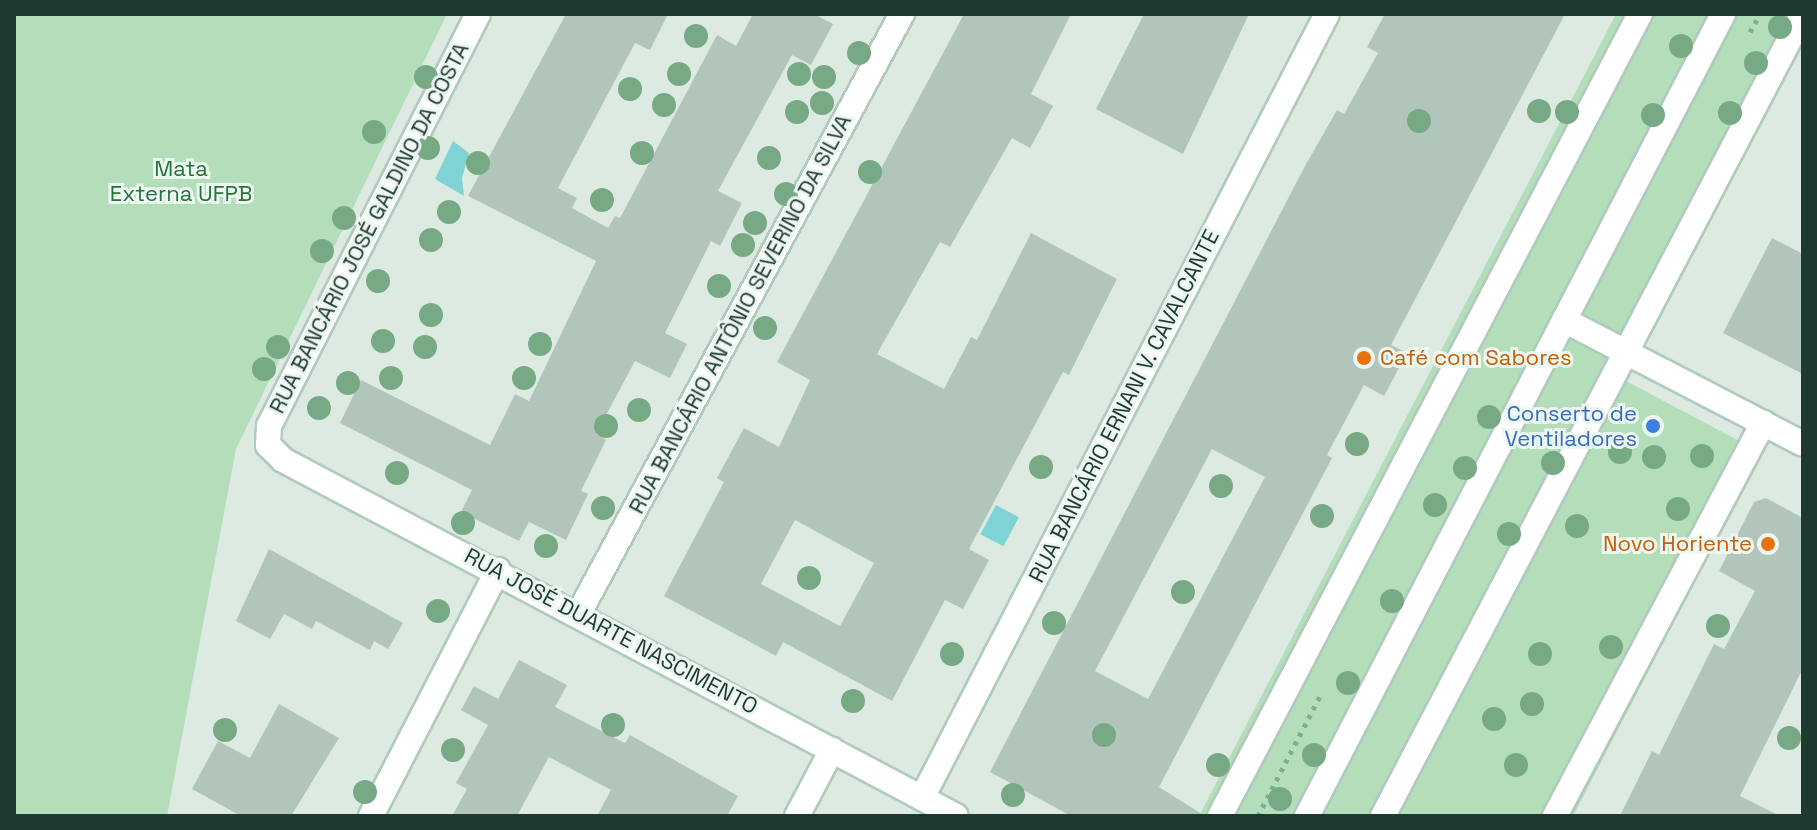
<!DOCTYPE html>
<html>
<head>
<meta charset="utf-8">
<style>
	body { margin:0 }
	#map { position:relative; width:1817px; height:830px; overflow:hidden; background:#ddeae2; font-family:"Space Grotesk",sans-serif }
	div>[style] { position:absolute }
	.green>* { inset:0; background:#b4ddb9 }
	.water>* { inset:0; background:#80d3d4; transform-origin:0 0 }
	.building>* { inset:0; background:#b2c5bb }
	.path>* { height:5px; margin-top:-2.5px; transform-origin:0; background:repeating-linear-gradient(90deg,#7bb098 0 4px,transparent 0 10px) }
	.roads { filter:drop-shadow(2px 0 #b0cbbd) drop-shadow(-2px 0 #b0cbbd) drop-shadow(0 2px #b0cbbd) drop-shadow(0 -2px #b0cbbd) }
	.street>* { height:24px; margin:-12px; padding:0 12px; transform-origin:12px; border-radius:12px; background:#fff }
	.secondary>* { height:24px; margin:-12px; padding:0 12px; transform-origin:12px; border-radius:12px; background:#fff }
	.trees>* { width:24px; height:24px; margin:-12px; border-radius:50%; background:#78a985 }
	.dots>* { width:22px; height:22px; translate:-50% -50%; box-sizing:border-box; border:4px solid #edf7f1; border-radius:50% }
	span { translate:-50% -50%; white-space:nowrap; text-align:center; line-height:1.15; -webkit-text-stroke:6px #edf7f1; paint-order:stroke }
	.park-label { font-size:22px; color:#267339 }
	.street-label { font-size:22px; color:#1e3a2f }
	.food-label { font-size:22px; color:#c56008 }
	.left { translate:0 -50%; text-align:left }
	.right { translate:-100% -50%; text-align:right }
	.shop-label { font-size:22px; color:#366cbe }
	.frame { position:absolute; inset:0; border:16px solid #1e3a2f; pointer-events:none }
</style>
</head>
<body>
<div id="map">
	<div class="green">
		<i style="clip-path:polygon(14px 14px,447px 14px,236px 449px,167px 816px,14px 816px)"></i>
		<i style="clip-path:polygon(1616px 14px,1803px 14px,1803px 41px,1626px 381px,1762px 453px,1573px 816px,1199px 816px)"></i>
	</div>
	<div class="water">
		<i style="clip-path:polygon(453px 141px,469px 153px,462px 178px,464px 196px,435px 179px)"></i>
		<i style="left:996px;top:505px;width:26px;height:33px;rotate:28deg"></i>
	</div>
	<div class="building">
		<i style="clip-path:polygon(566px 14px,668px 14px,650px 50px,635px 43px,558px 188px,577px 198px,572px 208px,608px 228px,615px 216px,620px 218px,717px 35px,736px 46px,753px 14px,814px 14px,833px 24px,811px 65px,792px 55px,718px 191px,742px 203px,720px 246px,711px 241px,665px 333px,687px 344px,670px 378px,635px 361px,596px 434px,606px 440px,581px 491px,588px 494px,566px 540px,529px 522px,519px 541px,461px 512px,472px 490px,340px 423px,361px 380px,490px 445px,515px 394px,529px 401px,596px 261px,468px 196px)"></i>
		<i style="clip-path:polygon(evenodd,964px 14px,1071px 14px,1031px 94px,1053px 106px,1030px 148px,1012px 138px,950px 247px,940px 242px,877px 354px,944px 389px,971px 337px,977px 340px,1031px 233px,1117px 279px,1069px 375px,1063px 372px,969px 549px,989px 560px,963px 609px,945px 600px,892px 701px,783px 642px,776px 656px,664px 596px,724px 482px,717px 478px,744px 428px,779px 447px,810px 380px,777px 362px,964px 14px,795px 520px,874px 563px,840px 626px,761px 584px,795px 520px)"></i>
		<i style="clip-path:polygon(1144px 14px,1249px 14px,1183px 154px,1096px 109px)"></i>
		<i style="clip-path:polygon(evenodd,1385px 14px,1565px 14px,1391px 345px,1407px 353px,1384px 396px,1364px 385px,1327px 455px,1332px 458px,1159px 787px,1205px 816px,1071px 816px,990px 772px,1305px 166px,1337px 110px,1344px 114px,1378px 53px,1367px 47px,1385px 14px,1212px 449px,1265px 477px,1148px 699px,1095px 671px,1212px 449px)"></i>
		<i style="clip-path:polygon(1772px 238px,1803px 254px,1803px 374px,1723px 333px)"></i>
		<i style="clip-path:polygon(1766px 498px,1803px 518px,1803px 668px,1740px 796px,1780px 816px,1620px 816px,1652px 751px,1659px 755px,1714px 644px,1724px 649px,1755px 591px,1719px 571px,1754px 502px)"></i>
		<i style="clip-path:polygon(269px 549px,403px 623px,388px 649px,374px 641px,370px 650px,316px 621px,312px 629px,284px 614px,270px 639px,236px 621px)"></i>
		<i style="clip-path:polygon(519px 660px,567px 685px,555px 707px,625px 743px,630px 735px,738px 796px,727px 816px,597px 816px,611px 790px,549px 757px,517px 816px,452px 816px,467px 789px,456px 783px,488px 725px,461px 710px,474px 686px,498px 699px)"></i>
		<i style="clip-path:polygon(279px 704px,339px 738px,291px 816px,241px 816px,192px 789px,218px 741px,250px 758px)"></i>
	</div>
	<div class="path">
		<i style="left:1750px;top:32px;width:21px;rotate:-61deg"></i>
		<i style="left:1258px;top:816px;width:135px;rotate:-62.7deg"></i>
	</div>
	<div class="roads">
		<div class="street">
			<i style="left:478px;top:14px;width:462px;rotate:116.9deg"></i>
			<i style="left:269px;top:426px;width:19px;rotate:93deg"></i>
			<i style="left:268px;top:445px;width:21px;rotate:45deg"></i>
			<i style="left:283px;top:460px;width:761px;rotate:27.88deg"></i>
			<i style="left:579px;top:613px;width:681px;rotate:-61.67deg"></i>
			<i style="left:922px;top:798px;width:882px;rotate:-62.68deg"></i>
			<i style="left:371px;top:816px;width:277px;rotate:-62.7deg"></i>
			<i style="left:797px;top:816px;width:75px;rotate:-62.1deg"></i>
			<i style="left:1220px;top:816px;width:905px;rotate:-62.36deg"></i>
			<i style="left:1555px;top:816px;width:445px;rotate:-62.1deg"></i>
		</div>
		<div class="secondary">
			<i style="left:1564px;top:320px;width:269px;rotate:27.4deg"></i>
			<i style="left:1307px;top:816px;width:903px;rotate:-62.58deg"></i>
			<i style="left:1383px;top:816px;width:905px;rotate:-62.36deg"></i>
		</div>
	</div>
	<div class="trees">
		<i style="left:1780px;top:27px"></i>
		<i style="left:696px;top:36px"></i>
		<i style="left:1681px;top:46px"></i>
		<i style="left:859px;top:53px"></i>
		<i style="left:1756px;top:63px"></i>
		<i style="left:679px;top:74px"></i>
		<i style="left:799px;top:74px"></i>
		<i style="left:426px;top:77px"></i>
		<i style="left:824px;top:77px"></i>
		<i style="left:630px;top:89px"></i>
		<i style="left:822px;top:103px"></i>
		<i style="left:664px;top:105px"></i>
		<i style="left:1539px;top:111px"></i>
		<i style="left:797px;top:112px"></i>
		<i style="left:1567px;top:112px"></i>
		<i style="left:1730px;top:113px"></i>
		<i style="left:1653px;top:115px"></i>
		<i style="left:1419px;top:121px"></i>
		<i style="left:374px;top:132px"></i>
		<i style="left:428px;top:148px"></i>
		<i style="left:642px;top:153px"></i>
		<i style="left:769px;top:158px"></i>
		<i style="left:478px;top:163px"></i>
		<i style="left:870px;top:172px"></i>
		<i style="left:786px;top:194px"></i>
		<i style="left:602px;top:200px"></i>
		<i style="left:449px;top:212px"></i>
		<i style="left:344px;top:218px"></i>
		<i style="left:755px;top:223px"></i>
		<i style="left:431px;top:240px"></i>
		<i style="left:743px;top:245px"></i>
		<i style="left:322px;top:251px"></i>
		<i style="left:378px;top:281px"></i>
		<i style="left:719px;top:286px"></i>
		<i style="left:431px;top:315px"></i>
		<i style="left:765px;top:328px"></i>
		<i style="left:383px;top:341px"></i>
		<i style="left:540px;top:344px"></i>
		<i style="left:278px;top:347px"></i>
		<i style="left:425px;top:347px"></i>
		<i style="left:264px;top:369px"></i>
		<i style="left:391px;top:378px"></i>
		<i style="left:524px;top:378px"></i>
		<i style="left:348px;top:383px"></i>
		<i style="left:319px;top:408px"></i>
		<i style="left:639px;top:410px"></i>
		<i style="left:1489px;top:417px"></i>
		<i style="left:606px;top:426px"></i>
		<i style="left:1357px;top:444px"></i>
		<i style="left:1620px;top:452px"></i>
		<i style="left:1702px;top:456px"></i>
		<i style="left:1654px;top:457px"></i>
		<i style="left:1553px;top:463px"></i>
		<i style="left:1041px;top:467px"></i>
		<i style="left:1465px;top:468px"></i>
		<i style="left:397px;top:473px"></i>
		<i style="left:1221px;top:486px"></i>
		<i style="left:1435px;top:505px"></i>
		<i style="left:603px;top:508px"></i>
		<i style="left:1678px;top:509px"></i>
		<i style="left:1322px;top:516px"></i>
		<i style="left:463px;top:523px"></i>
		<i style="left:1577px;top:526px"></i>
		<i style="left:1509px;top:534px"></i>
		<i style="left:546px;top:546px"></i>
		<i style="left:809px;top:578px"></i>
		<i style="left:1183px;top:592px"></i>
		<i style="left:1392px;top:601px"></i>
		<i style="left:438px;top:611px"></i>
		<i style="left:1054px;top:623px"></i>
		<i style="left:1718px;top:626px"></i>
		<i style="left:1611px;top:647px"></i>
		<i style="left:952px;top:654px"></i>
		<i style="left:1540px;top:654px"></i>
		<i style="left:1348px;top:683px"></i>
		<i style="left:853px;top:701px"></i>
		<i style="left:1532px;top:704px"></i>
		<i style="left:1494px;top:719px"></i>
		<i style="left:613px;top:725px"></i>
		<i style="left:225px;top:730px"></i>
		<i style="left:1104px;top:735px"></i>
		<i style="left:1789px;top:738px"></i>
		<i style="left:453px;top:750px"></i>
		<i style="left:1314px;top:755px"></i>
		<i style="left:1218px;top:765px"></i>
		<i style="left:1516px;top:765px"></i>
		<i style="left:365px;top:792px"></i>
		<i style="left:1013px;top:795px"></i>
		<i style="left:1280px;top:799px"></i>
	</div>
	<div class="dots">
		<i style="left:1364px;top:358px;background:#e8710a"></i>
		<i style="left:1653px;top:426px;background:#3f7fe0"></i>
		<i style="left:1768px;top:544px;background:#e8710a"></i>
	</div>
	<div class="park-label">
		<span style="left:181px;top:181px">Mata<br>Externa UFPB</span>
	</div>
	<div class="street-label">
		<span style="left:369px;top:228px;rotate:-63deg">RUA BANCÁRIO JOSÉ GALDINO DA COSTA</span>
		<span style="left:740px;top:314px;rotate:-62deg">RUA BANCÁRIO ANTÔNIO SEVERINO DA SILVA</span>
		<span style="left:1124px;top:406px;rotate:-63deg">RUA BANCÁRIO ERNANI V. CAVALCANTE</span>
		<span style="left:611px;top:631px;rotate:28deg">RUA JOSÉ DUARTE NASCIMENTO</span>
	</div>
	<div class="food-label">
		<span class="left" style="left:1380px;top:358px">Café com Sabores</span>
		<span class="right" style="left:1752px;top:544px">Novo Horiente</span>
	</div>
	<div class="shop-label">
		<span class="right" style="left:1637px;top:426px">Conserto de<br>Ventiladores</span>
	</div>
	<div class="frame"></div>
</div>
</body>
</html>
